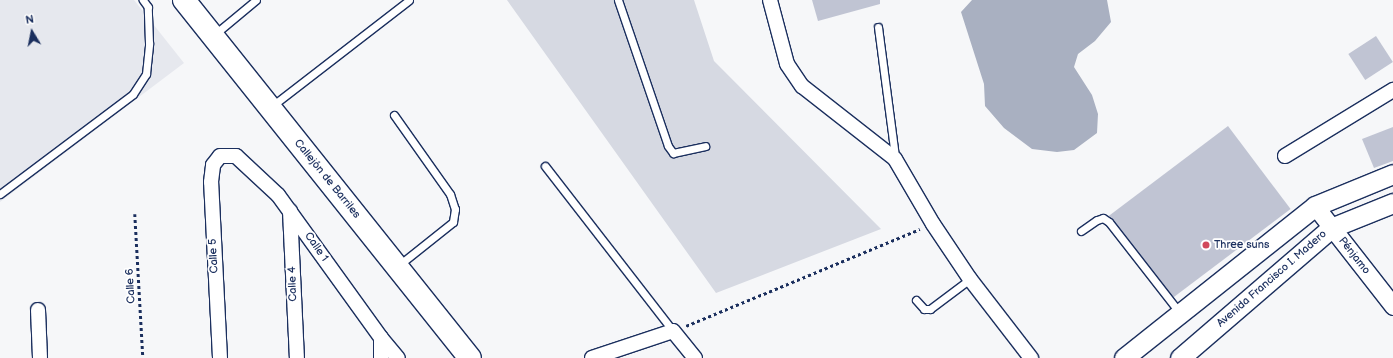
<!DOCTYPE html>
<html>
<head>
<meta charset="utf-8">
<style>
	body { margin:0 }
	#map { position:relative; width:1393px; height:358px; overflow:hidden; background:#f6f7f9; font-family:"Balsamiq Sans",sans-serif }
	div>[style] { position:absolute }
	.built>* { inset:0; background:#e6e8ee }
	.green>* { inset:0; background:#d6d9e2 }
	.water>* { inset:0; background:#a9b0c1 }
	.building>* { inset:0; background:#c0c4d3; transform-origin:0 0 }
	.path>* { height:2.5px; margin-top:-1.25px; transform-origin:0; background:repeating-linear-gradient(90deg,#1b2f5e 0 3px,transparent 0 6px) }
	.roads { filter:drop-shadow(1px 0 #1b2f5e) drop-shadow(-1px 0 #1b2f5e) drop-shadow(0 1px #1b2f5e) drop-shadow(0 -1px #1b2f5e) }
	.service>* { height:7px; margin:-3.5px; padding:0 3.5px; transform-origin:3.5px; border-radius:3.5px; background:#fff }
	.minor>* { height:14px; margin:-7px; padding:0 7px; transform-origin:7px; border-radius:7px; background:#fff }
	.tertiary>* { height:17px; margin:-8.5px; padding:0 8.5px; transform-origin:8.5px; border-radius:8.5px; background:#fff }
	.secondary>* { height:19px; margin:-9.5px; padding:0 9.5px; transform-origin:9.5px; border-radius:9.5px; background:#fff }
	.primary>* { height:22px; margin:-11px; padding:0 11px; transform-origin:11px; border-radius:11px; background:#fff }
	.dots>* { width:11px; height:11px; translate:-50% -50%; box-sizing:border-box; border:2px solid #fff; border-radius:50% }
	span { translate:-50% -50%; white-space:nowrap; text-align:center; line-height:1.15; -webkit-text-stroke:3.5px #fff; paint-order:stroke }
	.street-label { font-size:11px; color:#1b2f5e }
	.poi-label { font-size:11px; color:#1b2f5e }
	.left { translate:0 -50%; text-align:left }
	.north { position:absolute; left:12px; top:12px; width:40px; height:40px; -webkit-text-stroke:3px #fff; paint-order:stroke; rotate:350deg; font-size:11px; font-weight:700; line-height:16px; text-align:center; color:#1b2f5e }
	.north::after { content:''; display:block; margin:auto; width:14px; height:18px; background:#1b2f5e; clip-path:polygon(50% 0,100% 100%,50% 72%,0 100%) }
</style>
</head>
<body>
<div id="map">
	<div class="built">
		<i style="clip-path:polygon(0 0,134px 0,184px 63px,0 202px)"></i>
	</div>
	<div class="green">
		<i style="clip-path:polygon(507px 0,694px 0,714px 61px,881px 229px,716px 293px)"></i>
	</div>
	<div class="water">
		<i style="clip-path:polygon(972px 0,1107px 0,1111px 22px,1095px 41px,1078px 54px,1074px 67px,1092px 95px,1098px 114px,1097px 133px,1074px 150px,1057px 152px,1032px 149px,1004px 128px,985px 106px,984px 84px,961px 12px)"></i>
	</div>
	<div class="building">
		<i style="clip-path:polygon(812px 0,880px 0,880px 4px,818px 21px)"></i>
		<i style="left:1376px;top:36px;width:31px;height:33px;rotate:57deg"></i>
		<i style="left:1228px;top:126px;width:104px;height:149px;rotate:53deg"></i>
		<i style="clip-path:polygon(1393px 127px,1393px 161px,1374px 168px,1362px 139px)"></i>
	</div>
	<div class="path">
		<i style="left:135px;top:214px;width:144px;rotate:86.8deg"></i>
		<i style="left:686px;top:326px;width:253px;rotate:-22.5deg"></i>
	</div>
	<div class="roads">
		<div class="service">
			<i style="left:618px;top:0;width:154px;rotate:71.1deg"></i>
			<i style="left:668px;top:146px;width:9px;rotate:54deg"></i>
			<i style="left:673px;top:153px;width:33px;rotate:-12deg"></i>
			<i style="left:878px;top:27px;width:131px;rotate:82.5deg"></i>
			<i style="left:215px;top:34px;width:53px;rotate:-39.7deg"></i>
			<i style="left:272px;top:106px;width:173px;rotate:-37.7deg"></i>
			<i style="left:394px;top:115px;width:97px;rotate:54.7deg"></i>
			<i style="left:450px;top:194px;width:16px;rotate:72deg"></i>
			<i style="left:455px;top:209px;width:13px;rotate:99deg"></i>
			<i style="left:453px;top:222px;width:69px;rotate:141.5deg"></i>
			<i style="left:545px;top:166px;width:209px;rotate:52.2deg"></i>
			<i style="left:0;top:194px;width:166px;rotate:-36.9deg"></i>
			<i style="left:133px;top:94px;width:24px;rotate:-57deg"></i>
			<i style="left:146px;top:74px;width:31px;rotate:-84deg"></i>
			<i style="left:149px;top:43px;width:36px;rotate:-92deg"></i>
			<i style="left:148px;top:7px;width:9px;rotate:-126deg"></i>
			<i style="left:1081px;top:231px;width:19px;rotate:-35deg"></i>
			<i style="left:1097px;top:220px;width:6px;rotate:-18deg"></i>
			<i style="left:1103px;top:218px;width:7px;rotate:34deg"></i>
			<i style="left:1109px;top:222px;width:114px;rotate:52.1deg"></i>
			<i style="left:916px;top:300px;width:12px;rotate:48deg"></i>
			<i style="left:924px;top:309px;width:6px"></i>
			<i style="left:930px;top:309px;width:50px;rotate:-36.9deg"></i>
		</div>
		<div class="minor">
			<i style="left:770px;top:0;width:66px;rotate:75.1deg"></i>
			<i style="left:787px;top:64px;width:27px;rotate:56deg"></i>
			<i style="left:802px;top:86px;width:118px;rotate:38.1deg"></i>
			<i style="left:895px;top:159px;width:75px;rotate:59.7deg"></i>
			<i style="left:933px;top:224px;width:66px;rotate:56.1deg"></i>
			<i style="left:970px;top:279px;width:100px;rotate:52.3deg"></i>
			<i style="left:1285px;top:156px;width:127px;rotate:-31.4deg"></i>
			<i style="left:290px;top:211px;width:147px;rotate:87.3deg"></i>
			<i style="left:38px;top:310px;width:48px;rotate:87.6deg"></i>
			<i style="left:381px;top:338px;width:20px;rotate:90deg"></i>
			<i style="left:220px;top:358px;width:176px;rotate:-92.9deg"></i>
			<i style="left:211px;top:182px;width:17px;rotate:-83deg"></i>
			<i style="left:213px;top:165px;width:11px;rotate:-52deg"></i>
			<i style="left:220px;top:156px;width:16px"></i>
			<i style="left:236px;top:156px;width:57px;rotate:42.9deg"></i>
			<i style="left:278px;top:195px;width:176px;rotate:54.2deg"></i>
			<i style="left:381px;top:338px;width:26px;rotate:50deg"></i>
			<i style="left:592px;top:358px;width:85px;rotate:-18.4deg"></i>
			<i style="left:673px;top:331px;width:35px;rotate:51deg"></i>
		</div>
		<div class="tertiary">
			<i style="left:1315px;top:206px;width:127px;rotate:52deg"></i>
		</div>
		<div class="secondary">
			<i style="left:1124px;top:358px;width:244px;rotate:-38.5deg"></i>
			<i style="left:1315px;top:206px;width:84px;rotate:-22.3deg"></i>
			<i style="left:1180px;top:358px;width:199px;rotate:-40.7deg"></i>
			<i style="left:1331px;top:228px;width:67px;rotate:-22deg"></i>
		</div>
		<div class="primary">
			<i style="left:184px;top:0;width:458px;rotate:51.4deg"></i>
		</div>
	</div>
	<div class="dots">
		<i style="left:1206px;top:245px;background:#d1495b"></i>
	</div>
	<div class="street-label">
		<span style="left:327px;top:179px;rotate:51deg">Callejón de Barriles</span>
		<span style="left:316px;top:247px;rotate:55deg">Calle 1</span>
		<span style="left:214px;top:256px;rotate:-93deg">Calle 5</span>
		<span style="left:1354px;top:256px;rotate:52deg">Pénjamo</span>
		<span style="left:1272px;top:279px;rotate:-41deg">Avenida Francisco I. Madero</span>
		<span style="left:293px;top:284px;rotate:-92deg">Calle 4</span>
		<span style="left:131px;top:286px;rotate:-93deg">Calle 6</span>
	</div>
	<div class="poi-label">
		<span class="left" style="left:1214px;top:245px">Three suns</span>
	</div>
	<div class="north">N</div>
</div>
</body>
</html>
